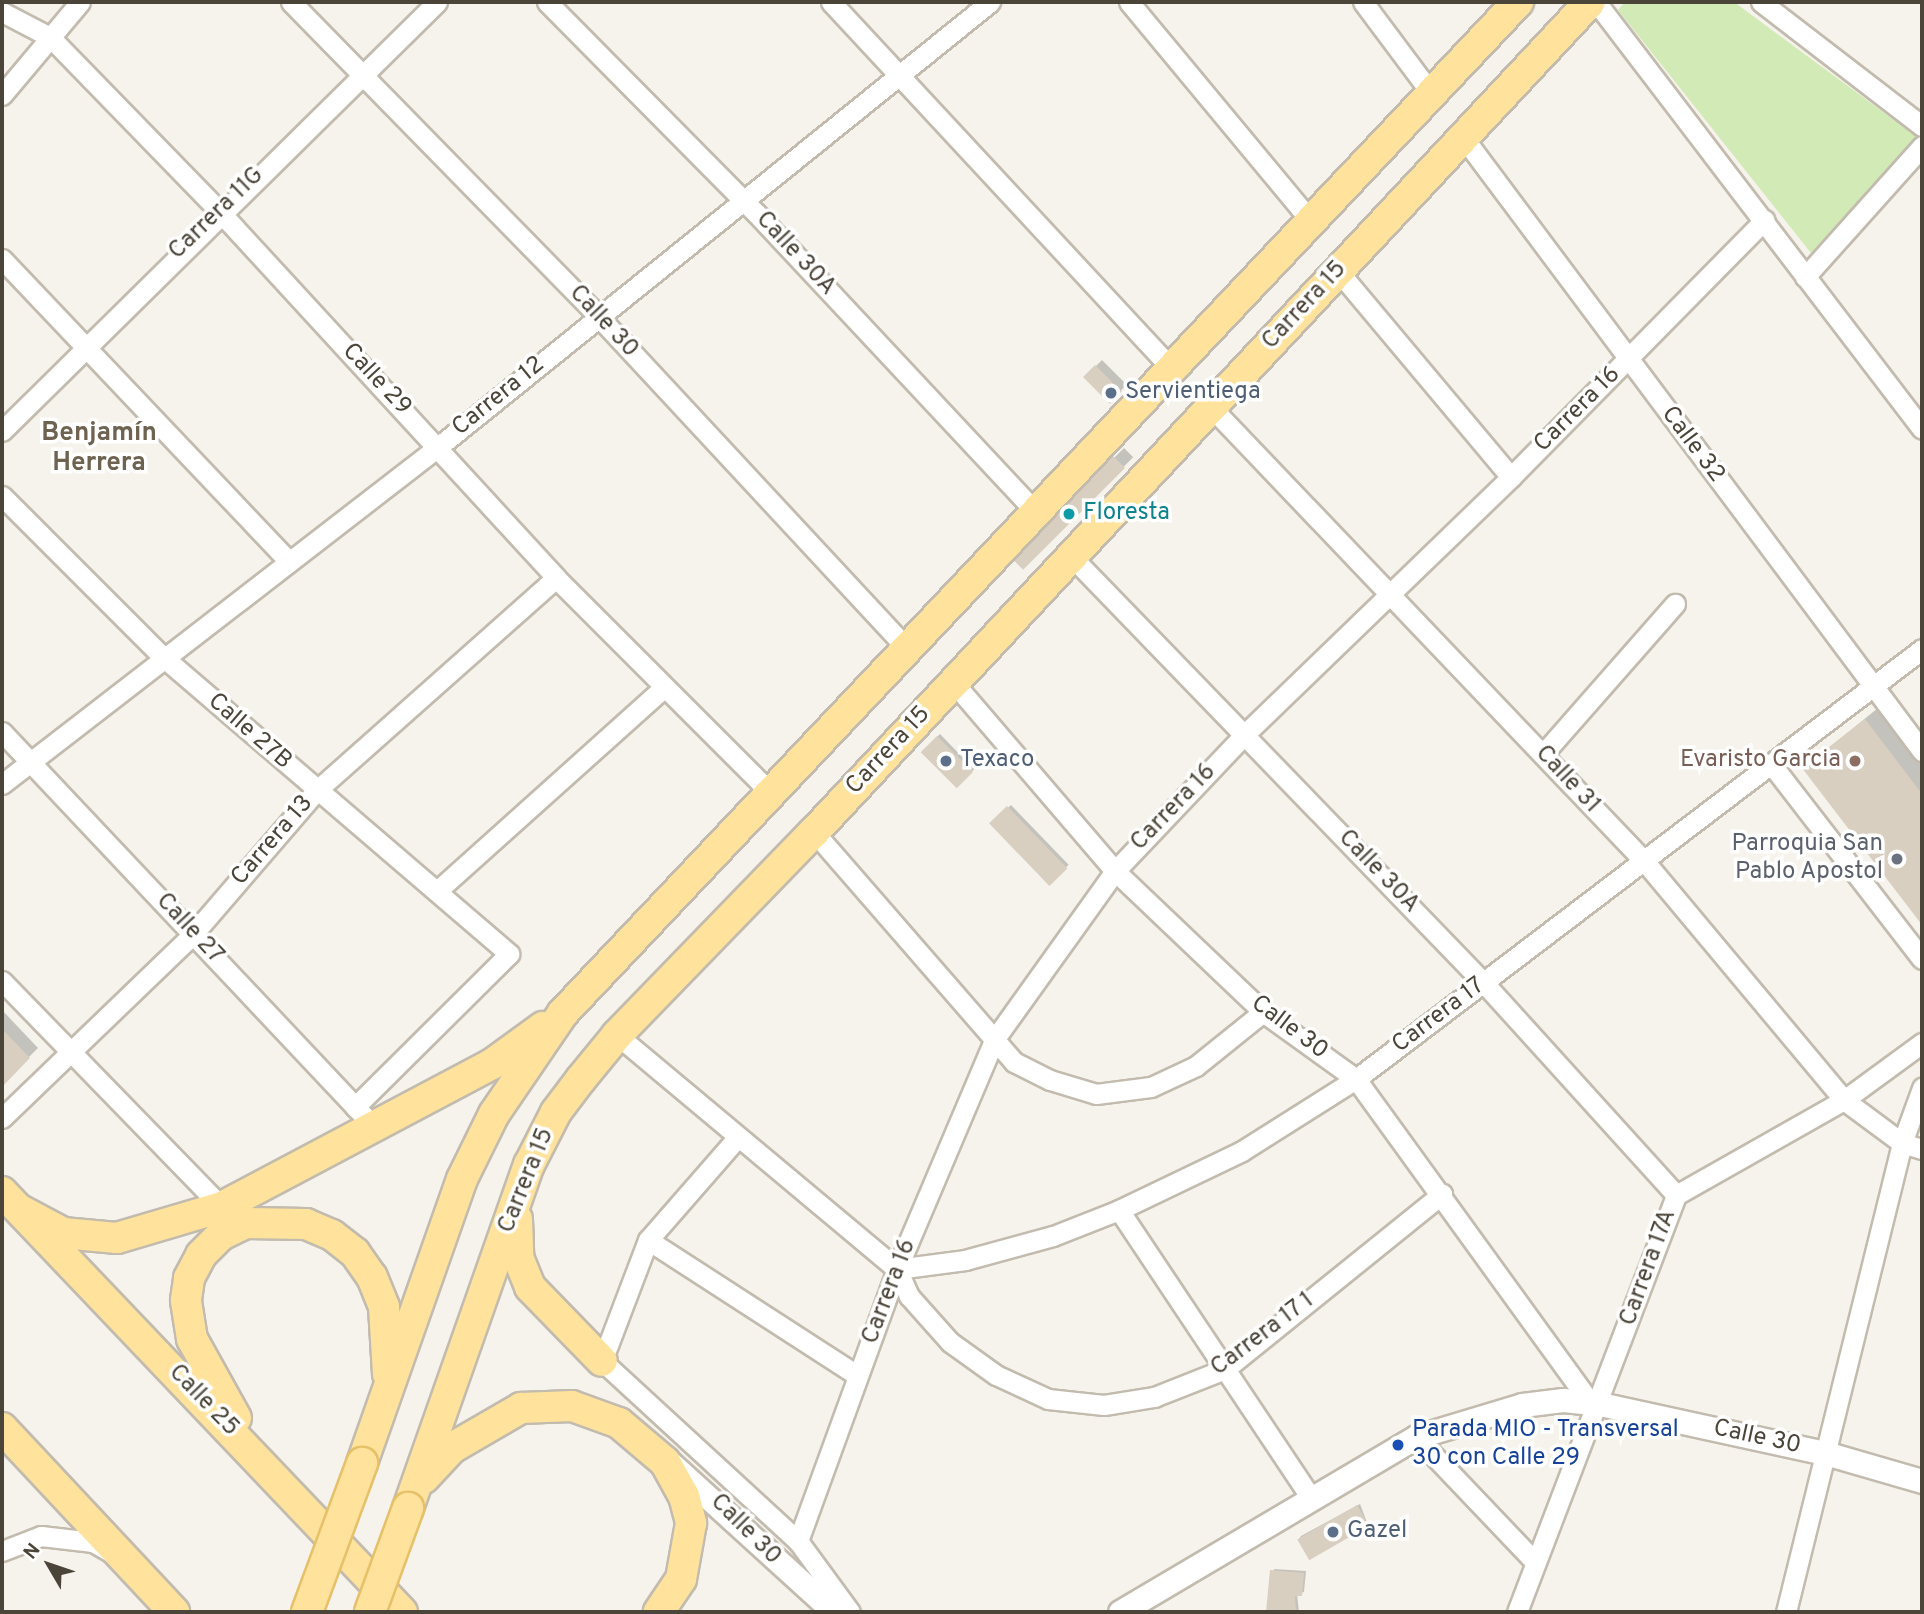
<!DOCTYPE html>
<html>
<head>
<meta charset="utf-8">
<style>
	body { margin:0 }
	#map { position:relative; width:1924px; height:1614px; overflow:hidden; background:#f6f3ec; font-family:Overpass,sans-serif }
	div>[style] { position:absolute }
	.green>* { inset:0; background:#d2eab5 }
	.shadow>* { inset:0; background:#0003; transform-origin:0 0 }
	.building>* { inset:0; background:#d8cfc1; transform-origin:0 0 }
	.roads { filter:drop-shadow(2px 0 #c2bbae) drop-shadow(-2px 0 #c2bbae) drop-shadow(0 2px #c2bbae) drop-shadow(0 -2px #c2bbae) }
	.minor>* { height:19px; margin:-9.5px; padding:0 9.5px; transform-origin:9.5px; border-radius:9.5px; background:#fff }
	.tertiary>* { height:23px; margin:-11.5px; padding:0 11.5px; transform-origin:11.5px; border-radius:11.5px; background:#fff }
	.primary>* { height:30px; margin:-15px; padding:0 15px; transform-origin:15px; border-radius:15px; background:#ffe39c }
	.bridges { filter:drop-shadow(2px 0 #e6c16a) drop-shadow(-2px 0 #e6c16a) drop-shadow(0 2px #e6c16a) drop-shadow(0 -2px #e6c16a) }
	.primary-bridge>* { height:30px; margin:-15px; padding:0 15px; transform-origin:15px; border-radius:15px; background:#ffe39c }
	.dots>* { width:19px; height:19px; translate:-50% -50%; box-sizing:border-box; border:4px solid #fff; border-radius:50% }
	span { translate:-50% -50%; white-space:nowrap; text-align:center; line-height:1.15; -webkit-text-stroke:7px #fff; paint-order:stroke }
	.street-label { font-size:24px; color:#4b4439 }
	.service-label { font-size:24px; color:#4e5e75 }
	.left { translate:0 -50%; text-align:left }
	.culture-label { font-size:24px; color:#0d838f }
	.education-label { font-size:24px; color:#785e54 }
	.right { translate:-100% -50%; text-align:right }
	.worship-label { font-size:24px; color:#5b616d }
	.transit-label { font-size:24px; color:#164399 }
	.neighbourhood-label { font-size:26px; color:#6e6250; font-weight:700 }
	.frame { position:absolute; inset:0; border:4px solid #4b4439; pointer-events:none }
	.north { position:absolute; left:14px; top:1530px; width:70px; height:70px; -webkit-text-stroke:5px #fff; paint-order:stroke; rotate:309deg; font-size:19px; font-weight:700; line-height:28px; text-align:center; color:#4b4439 }
	.north::after { content:''; display:block; margin:auto; width:24px; height:32px; background:#4b4439; clip-path:polygon(50% 0,100% 100%,50% 72%,0 100%) }
</style>
</head>
<body>
<div id="map">
	<div class="green">
		<i style="clip-path:polygon(1625px 2px,1734px 2px,1917px 137px,1811px 253px,1618px 10px)"></i>
	</div>
	<div class="shadow">
		<i style="left:1102px;top:360px;width:35px;height:24px;rotate:45deg"></i>
		<i style="left:1124px;top:448px;width:13px;height:156px;rotate:45deg"></i>
		<i style="clip-path:polygon(1878px 708px,1922px 765px,1922px 922px,1804px 768px)"></i>
		<i style="left:940px;top:734px;width:49px;height:25px;rotate:46deg"></i>
		<i style="left:1011px;top:805px;width:83px;height:26px;rotate:46deg"></i>
		<i style="clip-path:polygon(2px 1010px,38px 1048px,2px 1084px)"></i>
		<i style="clip-path:polygon(1360px 1504px,1368px 1525px,1299px 1539px,1301px 1536px)"></i>
		<i style="clip-path:polygon(1274px 1569px,1306px 1571px,1304px 1592px,1297px 1594px,1299px 1612px,1268px 1612px)"></i>
	</div>
	<div class="building">
		<i style="left:1095px;top:365px;width:38px;height:17px;rotate:45deg"></i>
		<i style="left:1113px;top:456px;width:17px;height:144px;rotate:45deg"></i>
		<i style="clip-path:polygon(1865px 719px,1922px 794px,1922px 925px,1802px 768px)"></i>
		<i style="left:937px;top:736px;width:51px;height:23px;rotate:45deg"></i>
		<i style="left:1007px;top:806px;width:87px;height:25px;rotate:46deg"></i>
		<i style="clip-path:polygon(2px 1029px,30px 1058px,2px 1087px)"></i>
		<i style="left:1357px;top:1505px;width:24px;height:69px;rotate:60deg"></i>
		<i style="clip-path:polygon(1270px 1570px,1304px 1573px,1302px 1596px,1295px 1596px,1296px 1612px,1266px 1612px)"></i>
	</div>
	<div class="roads">
		<div class="minor">
			<i style="left:291px;top:2px;width:439px;rotate:45.6deg"></i>
			<i style="left:598px;top:316px;width:454px;rotate:47.1deg"></i>
			<i style="left:547px;top:2px;width:297px;rotate:45.3deg"></i>
			<i style="left:756px;top:213px;width:410px;rotate:46.9deg"></i>
			<i style="left:831px;top:2px;width:501px;rotate:47.1deg"></i>
			<i style="left:1129px;top:2px;width:285px;rotate:50.3deg"></i>
			<i style="left:1363px;top:2px;width:114px;rotate:53.2deg"></i>
			<i style="left:1596px;top:2px;width:537px;rotate:52.64deg"></i>
			<i style="left:1761px;top:2px;width:203px;rotate:37.6deg"></i>
			<i style="left:2px;top:12px;width:54px;rotate:27.5deg"></i>
			<i style="left:50px;top:37px;width:244px;rotate:45.8deg"></i>
			<i style="left:220px;top:212px;width:497px;rotate:47.4deg"></i>
			<i style="left:556px;top:578px;width:303px;rotate:45deg"></i>
			<i style="left:2px;top:95px;width:121px;rotate:-50deg"></i>
			<i style="left:1463px;top:137px;width:767px;rotate:53.22deg"></i>
			<i style="left:2px;top:259px;width:417px;rotate:46.5deg"></i>
			<i style="left:1338px;top:271px;width:269px;rotate:50deg"></i>
			<i style="left:1805px;top:277px;width:176px;rotate:-48.2deg"></i>
			<i style="left:1211px;top:407px;width:629px;rotate:46.35deg"></i>
			<i style="left:1645px;top:862px;width:310px;rotate:50.1deg"></i>
			<i style="left:1844px;top:1100px;width:72px;rotate:36.6deg"></i>
			<i style="left:1902px;top:1143px;width:21px;rotate:17deg"></i>
			<i style="left:2px;top:431px;width:611px;rotate:-44.6deg"></i>
			<i style="left:2px;top:496px;width:228px;rotate:45deg"></i>
			<i style="left:163px;top:657px;width:456px;rotate:40.6deg"></i>
			<i style="left:509px;top:954px;width:217px;rotate:135.2deg"></i>
			<i style="left:1071px;top:556px;width:593px;rotate:45.96deg"></i>
			<i style="left:1483px;top:982px;width:287px;rotate:47.8deg"></i>
			<i style="left:953px;top:682px;width:249px;rotate:49.4deg"></i>
			<i style="left:1115px;top:871px;width:204px;rotate:43.6deg"></i>
			<i style="left:1263px;top:1012px;width:115px;rotate:35.8deg"></i>
			<i style="left:1356px;top:1079px;width:399px;rotate:54.1deg"></i>
			<i style="left:2px;top:732px;width:528px;rotate:46.69deg"></i>
			<i style="left:1543px;top:754px;width:200px;rotate:-48.7deg"></i>
			<i style="left:1772px;top:765px;width:245px;rotate:52.3deg"></i>
			<i style="left:2px;top:784px;width:551px;rotate:-37.7deg"></i>
			<i style="left:438px;top:447px;width:709px;rotate:-38.87deg"></i>
			<i style="left:814px;top:832px;width:305px;rotate:49deg"></i>
			<i style="left:1014px;top:1062px;width:40px;rotate:26.6deg"></i>
			<i style="left:1050px;top:1080px;width:48px;rotate:16.9deg"></i>
			<i style="left:1096px;top:1094px;width:55px;rotate:-7.3deg"></i>
			<i style="left:1151px;top:1087px;width:50px;rotate:-25deg"></i>
			<i style="left:1196px;top:1066px;width:86px;rotate:-38.9deg"></i>
			<i style="left:437px;top:891px;width:302px;rotate:-41.9deg"></i>
			<i style="left:2px;top:981px;width:315px;rotate:45.8deg"></i>
			<i style="left:617px;top:1035px;width:365px;rotate:39.9deg"></i>
			<i style="left:897px;top:1269px;width:30px;rotate:66deg"></i>
			<i style="left:909px;top:1296px;width:62px;rotate:48.3deg"></i>
			<i style="left:950px;top:1342px;width:57px;rotate:35.7deg"></i>
			<i style="left:996px;top:1375px;width:57px;rotate:24.8deg"></i>
			<i style="left:1048px;top:1399px;width:56px;rotate:6.1deg"></i>
			<i style="left:1104px;top:1405px;width:51px;rotate:-9.1deg"></i>
			<i style="left:1154px;top:1397px;width:76px;rotate:-21.5deg"></i>
			<i style="left:1225px;top:1369px;width:279px;rotate:-38.9deg"></i>
			<i style="left:2px;top:1118px;width:265px;rotate:-43.9deg"></i>
			<i style="left:193px;top:934px;width:189px;rotate:-49.3deg"></i>
			<i style="left:316px;top:791px;width:321px;rotate:-41.6deg"></i>
			<i style="left:737px;top:1138px;width:135px;rotate:131.1deg"></i>
			<i style="left:648px;top:1240px;width:129px;rotate:110.8deg"></i>
			<i style="left:602px;top:1361px;width:266px;rotate:42.6deg"></i>
			<i style="left:798px;top:1541px;width:88px;rotate:53.8deg"></i>
			<i style="left:1119px;top:1210px;width:346px;rotate:56.3deg"></i>
			<i style="left:648px;top:1240px;width:249px;rotate:32.9deg"></i>
			<i style="left:897px;top:1269px;width:69px;rotate:-7.5deg"></i>
			<i style="left:965px;top:1260px;width:91px;rotate:-15.3deg"></i>
			<i style="left:1053px;top:1236px;width:71px;rotate:-21.5deg"></i>
			<i style="left:1119px;top:1210px;width:136px;rotate:-25.6deg"></i>
			<i style="left:1242px;top:1151px;width:135px;rotate:-32.3deg"></i>
			<i style="left:1356px;top:1079px;width:711px;rotate:-37.22deg"></i>
			<i style="left:1416px;top:1437px;width:173px;rotate:46.4deg"></i>
			<i style="left:798px;top:1541px;width:289px;rotate:-70deg"></i>
			<i style="left:897px;top:1269px;width:249px;rotate:-67deg"></i>
			<i style="left:994px;top:1040px;width:208px;rotate:-54.4deg"></i>
			<i style="left:1115px;top:871px;width:189px;rotate:-46.5deg"></i>
			<i style="left:1245px;top:734px;width:370px;rotate:-44deg"></i>
			<i style="left:1511px;top:477px;width:361px;rotate:-45.4deg"></i>
			<i style="left:2px;top:1551px;width:42px;rotate:-21deg"></i>
			<i style="left:41px;top:1536px;width:52px;rotate:6.6deg"></i>
			<i style="left:93px;top:1542px;width:20px;rotate:30deg"></i>
			<i style="left:1517px;top:1612px;width:446px;rotate:-69.1deg"></i>
			<i style="left:1676px;top:1195px;width:193px;rotate:-29.5deg"></i>
			<i style="left:1844px;top:1100px;width:97px;rotate:-36.2deg"></i>
			<i style="left:1786px;top:1612px;width:483px;rotate:-76.1deg"></i>
			<i style="left:1902px;top:1143px;width:59px;rotate:-70deg"></i>
		</div>
		<div class="tertiary">
			<i style="left:667px;top:1460px;width:226px;rotate:42.3deg"></i>
			<i style="left:1120px;top:1612px;width:344px;rotate:-30.6deg"></i>
			<i style="left:1416px;top:1437px;width:111px;rotate:-16.8deg"></i>
			<i style="left:1522px;top:1405px;width:41px;rotate:-7deg"></i>
			<i style="left:1563px;top:1400px;width:37px;rotate:6deg"></i>
			<i style="left:1600px;top:1404px;width:230px;rotate:12.3deg"></i>
			<i style="left:1825px;top:1453px;width:101px;rotate:16.1deg"></i>
		</div>
		<div class="primary">
			<i style="left:2px;top:1192px;width:580px;rotate:46.4deg"></i>
			<i style="left:20px;top:1210px;width:49px;rotate:28.1deg"></i>
			<i style="left:63px;top:1233px;width:54px;rotate:5.3deg"></i>
			<i style="left:117px;top:1238px;width:109px;rotate:-16.4deg"></i>
			<i style="left:222px;top:1207px;width:306px;rotate:-27.9deg"></i>
			<i style="left:492px;top:1064px;width:63px;rotate:-36deg"></i>
			<i style="left:517px;top:1219px;width:38px;rotate:88deg"></i>
			<i style="left:518px;top:1257px;width:32px;rotate:68deg"></i>
			<i style="left:530px;top:1287px;width:103px;rotate:45.8deg"></i>
			<i style="left:236px;top:1418px;width:90px;rotate:-119.1deg"></i>
			<i style="left:192px;top:1339px;width:39px;rotate:-99deg"></i>
			<i style="left:186px;top:1300px;width:22px;rotate:-82deg"></i>
			<i style="left:189px;top:1278px;width:26px;rotate:-62deg"></i>
			<i style="left:201px;top:1255px;width:28px;rotate:-45deg"></i>
			<i style="left:221px;top:1235px;width:28px;rotate:-26deg"></i>
			<i style="left:246px;top:1223px;width:60px;rotate:1deg"></i>
			<i style="left:306px;top:1224px;width:28px;rotate:23deg"></i>
			<i style="left:332px;top:1235px;width:29px;rotate:38deg"></i>
			<i style="left:355px;top:1253px;width:29px;rotate:55deg"></i>
			<i style="left:372px;top:1277px;width:32px;rotate:68deg"></i>
			<i style="left:384px;top:1307px;width:67px;rotate:86.6deg"></i>
			<i style="left:2px;top:1428px;width:252px;rotate:46.9deg"></i>
			<i style="left:362px;top:1463px;width:301px;rotate:-70.6deg"></i>
			<i style="left:462px;top:1179px;width:72px;rotate:-63.8deg"></i>
			<i style="left:494px;top:1114px;width:122px;rotate:-55.7deg"></i>
			<i style="left:563px;top:1013px;width:1391px;rotate:-46.63deg"></i>
			<i style="left:424px;top:1478px;width:41px;rotate:-47deg"></i>
			<i style="left:452px;top:1448px;width:80px;rotate:-30.1deg"></i>
			<i style="left:521px;top:1408px;width:51px;rotate:-2.2deg"></i>
			<i style="left:572px;top:1406px;width:50px;rotate:19.9deg"></i>
			<i style="left:619px;top:1423px;width:60px;rotate:40.3deg"></i>
			<i style="left:665px;top:1462px;width:39px;rotate:61deg"></i>
			<i style="left:684px;top:1496px;width:28px;rotate:75deg"></i>
			<i style="left:691px;top:1523px;width:57px;rotate:100.1deg"></i>
			<i style="left:681px;top:1579px;width:40px;rotate:124deg"></i>
			<i style="left:408px;top:1508px;width:364px;rotate:-70.6deg"></i>
			<i style="left:529px;top:1165px;width:59px;rotate:-63deg"></i>
			<i style="left:556px;top:1112px;width:41px;rotate:-52.9deg"></i>
			<i style="left:581px;top:1079px;width:57px;rotate:-50.7deg"></i>
			<i style="left:617px;top:1035px;width:283px;rotate:-45.9deg"></i>
			<i style="left:814px;top:832px;width:1136px;rotate:-46.93deg"></i>
		</div>
	</div>
	<div class="bridges">
		<div class="primary-bridge">
			<i style="left:307px;top:1612px;width:159px;rotate:-69.7deg"></i>
			<i style="left:370px;top:1612px;width:111px;rotate:-69.9deg"></i>
		</div>
	</div>
	<div class="dots">
		<i style="left:1111px;top:393px;background:#5c6f8a"></i>
		<i style="left:1069px;top:514px;background:#0f9aa8"></i>
		<i style="left:946px;top:761px;background:#5c6f8a"></i>
		<i style="left:1855px;top:761px;background:#8d6e63"></i>
		<i style="left:1897px;top:859px;background:#6b7280"></i>
		<i style="left:1398px;top:1445px;background:#1a4fb4"></i>
		<i style="left:1333px;top:1532px;background:#5c6f8a"></i>
	</div>
	<div class="street-label">
		<span style="left:217px;top:214px;rotate:-44deg">Carrera 11G</span>
		<span style="left:795px;top:254px;rotate:47deg">Calle 30A</span>
		<span style="left:1305px;top:306px;rotate:-47deg">Carrera 15</span>
		<span style="left:603px;top:322px;rotate:47deg">Calle 30</span>
		<span style="left:376px;top:380px;rotate:47deg">Calle 29</span>
		<span style="left:499px;top:397px;rotate:-39deg">Carrera 12</span>
		<span style="left:1578px;top:410px;rotate:-45deg">Carrera 16</span>
		<span style="left:1692px;top:445px;rotate:53deg">Calle 32</span>
		<span style="left:249px;top:732px;rotate:41deg">Calle 27B</span>
		<span style="left:889px;top:751px;rotate:-47deg">Carrera 15</span>
		<span style="left:1567px;top:780px;rotate:47deg">Calle 31</span>
		<span style="left:1174px;top:808px;rotate:-46deg">Carrera 16</span>
		<span style="left:273px;top:841px;rotate:-49deg">Carrera 13</span>
		<span style="left:1378px;top:872px;rotate:46deg">Calle 30A</span>
		<span style="left:189px;top:929px;rotate:47deg">Calle 27</span>
		<span style="left:1439px;top:1016px;rotate:-37deg">Carrera 17</span>
		<span style="left:1289px;top:1028px;rotate:37deg">Calle 30</span>
		<span style="left:527px;top:1181px;rotate:-68deg">Carrera 15</span>
		<span style="left:1649px;top:1268px;rotate:-70deg">Carrera 17A</span>
		<span style="left:890px;top:1292px;rotate:-69deg">Carrera 16</span>
		<span style="left:1263px;top:1335px;rotate:-37deg">Carrera 17 1</span>
		<span style="left:203px;top:1401px;rotate:46deg">Calle 25</span>
		<span style="left:1757px;top:1438px;rotate:12deg">Calle 30</span>
		<span style="left:745px;top:1530px;rotate:45deg">Calle 30</span>
	</div>
	<div class="service-label">
		<span class="left" style="left:1125px;top:393px">Servientiega</span>
		<span class="left" style="left:960px;top:761px">Texaco</span>
		<span class="left" style="left:1347px;top:1532px">Gazel</span>
	</div>
	<div class="culture-label">
		<span class="left" style="left:1083px;top:514px">Floresta</span>
	</div>
	<div class="education-label">
		<span class="right" style="left:1841px;top:761px">Evaristo Garcia</span>
	</div>
	<div class="worship-label">
		<span class="right" style="left:1883px;top:859px">Parroquia San<br>Pablo Apostol</span>
	</div>
	<div class="transit-label">
		<span class="left" style="left:1412px;top:1445px">Parada MIO - Transversal<br>30 con Calle 29</span>
	</div>
	<div class="neighbourhood-label">
		<span style="left:99px;top:449px">Benjamín<br>Herrera</span>
	</div>
	<div class="frame"></div>
	<div class="north">N</div>
</div>
</body>
</html>
